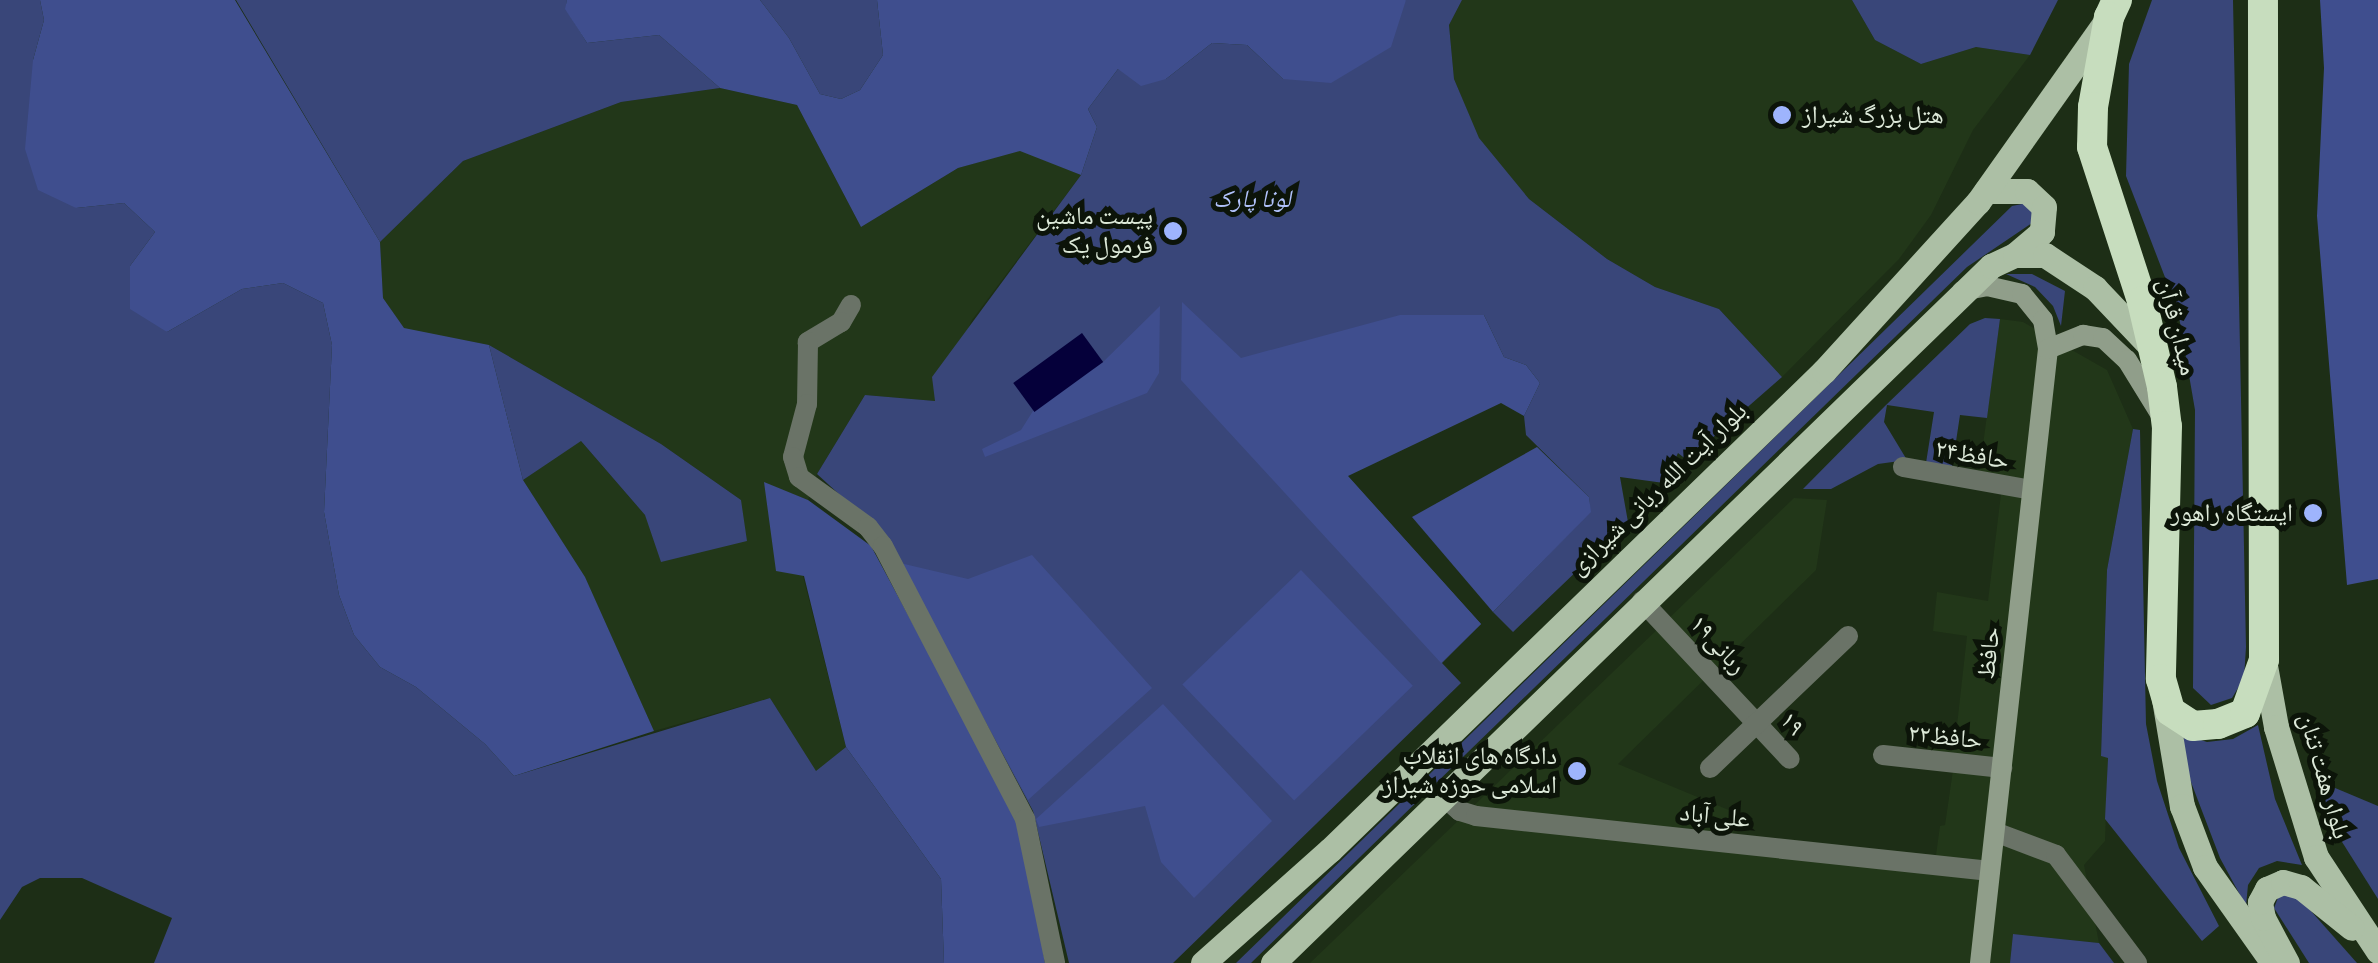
<!DOCTYPE html>
<html>
<head>
<meta charset="utf-8">
<style>
	body { margin:0 }
	#map { position:relative; width:2378px; height:963px; overflow:hidden; background:#1d2e16; font-family:"Crimson Pro","Noto Naskh Arabic",serif }
	div>[style] { position:absolute }
	.built>* { inset:0; background:#223719 }
	.green>* { inset:0; background:#394679 }
	.forest>* { inset:0; background:#3f4e8e; transform-origin:0 0 }
	.water>* { inset:0; background:#05003a; transform-origin:0 0 }
	.street>* { height:20px; margin:-10px; padding:0 10px; transform-origin:10px; border-radius:10px; background:#6a7367 }
	.secondary>* { height:20px; margin:-10px; padding:0 10px; transform-origin:10px; border-radius:10px; background:#909e8a }
	.primary>* { height:25px; margin:-12.5px; padding:0 12.5px; transform-origin:12.5px; border-radius:12.5px; background:#acbfa5 }
	.highway>* { height:30px; margin:-15px; padding:0 15px; transform-origin:15px; border-radius:15px; background:#c7ddbe }
	.dots>* { width:28px; height:28px; translate:-50% -50%; box-sizing:border-box; border:5px solid #0c1409; border-radius:50% }
	span { translate:-50% -50%; white-space:nowrap; text-align:center; line-height:1.15; -webkit-text-stroke:10px #0c1409; paint-order:stroke }
	.poi-label { font-size:25px; color:#dde9d9 }
	.left { translate:0 -50%; text-align:left }
	.right { translate:-100% -50%; text-align:right }
	.park-label { font-size:25px; color:#b1c2fb; font-style:italic }
	.street-label { font-size:25px; color:#dde9d9 }
</style>
</head>
<body>
<div id="map">
	<div class="built">
		<i style="clip-path:polygon(1462px 0,1852px 0,1875px 40px,1921px 64px,1976px 47px,2030px 55px,1973px 130px,1931px 215px,1899px 259px,1782px 377px,1719px 309px,1655px 287px,1607px 259px,1529px 199px,1478px 138px,1454px 79px,1449px 25px)"></i>
		<i style="clip-path:polygon(720px 88px,797px 105px,861px 227px,958px 168px,1020px 150px,1081px 175px,972px 320px,935px 401px,865px 395px,817px 474px,808px 500px,764px 483px,803px 576px,846px 747px,816px 772px,770px 698px,654px 731px,585px 578px,523px 480px,580px 440px,645px 515px,741px 500px,661px 444px,489px 345px,404px 329px,383px 298px,380px 242px,463px 161px,621px 102px)"></i>
		<i style="clip-path:polygon(2000px 319px,2023px 322px,2107px 370px,2133px 429px,2107px 570px,2101px 756px,2108px 757px,2105px 841px,2084px 865px,2099px 943px,2013px 934px,2010px 963px,1310px 963px,1794px 498px,1827px 500px,1816px 570px,1618px 764px,1736px 813px,1733px 834px,1936px 855px,1940px 826px,1945px 825px,1953px 770px,1932px 755px,1934px 733px,1956px 734px,1967px 636px,1933px 631px,1937px 592px,1988px 601px,2001px 494px,1979px 474px)"></i>
	</div>
	<div class="green">
		<i style="clip-path:polygon(0 0,40px 0,44px 20px,33px 60px,76px 208px,124px 203px,155px 232px,130px 266px,167px 332px,242px 289px,283px 283px,323px 303px,332px 345px,324px 512px,339px 595px,354px 635px,380px 667px,416px 687px,485px 744px,514px 776px,770px 698px,816px 771px,846px 747px,941px 879px,944px 963px,154px 963px,172px 918px,82px 878px,40px 878px,22px 887px,0 920px)"></i>
		<i style="clip-path:polygon(236px 0,567px 0,566px 9px,587px 43px,659px 35px,720px 88px,621px 102px,463px 161px,380px 242px)"></i>
		<i style="clip-path:polygon(760px 0,877px 0,883px 55px,860px 90px,841px 99px,820px 94px,789px 38px)"></i>
		<i style="clip-path:polygon(1406px 0,1462px 0,1449px 25px,1454px 79px,1479px 138px,1529px 199px,1607px 259px,1655px 287px,1719px 309px,1782px 377px,1687px 460px,1678px 453px,1664px 483px,1620px 477px,1628px 522px,1513px 632px,1493px 612px,1590px 512px,1589px 497px,1526px 435px,1524px 416px,1540px 383px,1526px 365px,1504px 357px,1484px 315px,1242px 359px,1481px 624px,1442px 663px,1461px 683px,1173px 963px,1069px 963px,1033px 811px,887px 538px,817px 474px,865px 395px,935px 401px,932px 377px,1081px 175px,1097px 127px,1088px 109px,1118px 69px,1166px 79px,1212px 43px,1247px 45px,1283px 79px)"></i>
		<i style="clip-path:polygon(1852px 0,2058px 0,2030px 55px,1976px 47px,1921px 64px,1875px 40px)"></i>
		<i style="clip-path:polygon(2152px 0,2233px 0,2246px 647px,2244px 678px,2232px 698px,2211px 705px,2193px 688px,2195px 410px,2178px 311px,2126px 176px,2129px 64px)"></i>
		<i style="clip-path:polygon(2027px 203px,2032px 209px,2032px 223px,1967px 267px,1251px 963px,1236px 963px,2012px 206px)"></i>
		<i style="clip-path:polygon(2006px 274px,2032px 274px,2065px 291px,2061px 326px,2053px 306px,2035px 287px)"></i>
		<i style="clip-path:polygon(1985px 318px,2000px 319px,1987px 418px,1960px 415px,1952px 468px,1926px 463px,1934px 412px,1887px 405px,1884px 422px,1907px 460px,1878px 464px,1831px 489px,1803px 489px,1886px 405px,1970px 324px)"></i>
		<i style="clip-path:polygon(489px 345px,661px 444px,741px 500px,747px 541px,661px 562px,645px 515px,581px 441px,523px 480px)"></i>
		<i style="clip-path:polygon(2133px 429px,2140px 430px,2146px 724px,2157px 781px,2179px 848px,2219px 926px,2202px 941px,2105px 819px,2108px 758px,2101px 756px,2107px 570px)"></i>
		<i style="clip-path:polygon(2258px 725px,2275px 799px,2302px 865px,2277px 861px,2259px 868px,2248px 885px,2246px 906px,2220px 858px,2186px 769px,2183px 734px,2207px 742px,2233px 739px)"></i>
		<i style="clip-path:polygon(2328px 785px,2378px 806px,2378px 899px,2332px 826px,2319px 791px)"></i>
		<i style="clip-path:polygon(2295px 893px,2357px 963px,2309px 963px,2274px 908px,2279px 895px)"></i>
		<i style="clip-path:polygon(2013px 934px,2099px 943px,2114px 963px,2010px 963px)"></i>
	</div>
	<div class="forest">
		<i style="clip-path:polygon(40px 0,235px 0,380px 242px,383px 298px,404px 328px,489px 345px,523px 480px,585px 577px,654px 731px,514px 776px,485px 744px,416px 687px,380px 667px,354px 635px,339px 595px,324px 512px,332px 345px,323px 303px,283px 283px,242px 289px,167px 332px,130px 309px,130px 266px,155px 232px,124px 203px,76px 208px,38px 190px,25px 149px,33px 60px,44px 20px)"></i>
		<i style="clip-path:polygon(567px 0,760px 0,789px 38px,820px 94px,841px 99px,860px 90px,883px 55px,877px 0,1406px 0,1391px 47px,1331px 83px,1283px 79px,1247px 45px,1212px 43px,1166px 79px,1141px 86px,1118px 69px,1088px 109px,1097px 127px,1081px 175px,1020px 151px,958px 168px,861px 227px,797px 105px,720px 88px,659px 35px,587px 43px,565px 9px)"></i>
		<i style="clip-path:polygon(2320px 0,2378px 0,2378px 579px,2347px 585px,2317px 216px,2324px 68px)"></i>
		<i style="clip-path:polygon(1182px 302px,1241px 358px,1400px 315px,1484px 315px,1504px 357px,1526px 365px,1540px 383px,1524px 416px,1501px 403px,1348px 476px,1481px 624px,1441px 663px,1181px 380px)"></i>
		<i style="clip-path:polygon(1160px 306px,1159px 373px,1147px 393px,985px 457px,982px 449px,1021px 430px,1033px 411px,1103px 362px)"></i>
		<i style="clip-path:polygon(1537px 447px,1589px 497px,1591px 512px,1493px 612px,1412px 517px)"></i>
		<i style="clip-path:polygon(764px 482px,808px 500px,871px 546px,1006px 797px,1026px 847px,1045px 963px,944px 963px,941px 879px,846px 747px,804px 576px,776px 571px)"></i>
		<i style="clip-path:polygon(1032px 555px,1152px 688px,1028px 800px,900px 563px,968px 579px)"></i>
		<i style="left:1301px;top:570px;width:161px;height:165px;rotate:46deg"></i>
		<i style="clip-path:polygon(1163px 704px,1272px 821px,1194px 898px,1161px 862px,1145px 806px,1039px 827px,1036px 819px)"></i>
	</div>
	<div class="water">
		<i style="left:1082px;top:333px;width:36px;height:85px;rotate:54deg"></i>
	</div>
	<div class="street">
		<i style="left:851px;top:305px;width:20px;rotate:120deg"></i>
		<i style="left:841px;top:322px;width:39px;rotate:149deg"></i>
		<i style="left:808px;top:342px;width:62px;rotate:90.9deg"></i>
		<i style="left:807px;top:404px;width:55px;rotate:104.8deg"></i>
		<i style="left:793px;top:457px;width:21px;rotate:73deg"></i>
		<i style="left:799px;top:477px;width:85px;rotate:35.9deg"></i>
		<i style="left:868px;top:527px;width:24px;rotate:52deg"></i>
		<i style="left:883px;top:546px;width:308px;rotate:62.5deg"></i>
		<i style="left:1025px;top:819px;width:147px;rotate:78.2deg"></i>
		<i style="left:1903px;top:467px;width:131px;rotate:10.1deg"></i>
		<i style="left:1642px;top:601px;width:216px;rotate:46.9deg"></i>
		<i style="left:1883px;top:755px;width:120px;rotate:6.2deg"></i>
		<i style="left:1710px;top:768px;width:191px;rotate:-43.7deg"></i>
		<i style="left:1442px;top:795px;width:24px;rotate:42deg"></i>
		<i style="left:1460px;top:811px;width:17px;rotate:17deg"></i>
		<i style="left:1476px;top:816px;width:517px;rotate:6.11deg"></i>
		<i style="left:1995px;top:832px;width:65px;rotate:20.7deg"></i>
		<i style="left:2056px;top:855px;width:135px;rotate:53.1deg"></i>
	</div>
	<div class="secondary">
		<i style="left:1962px;top:291px;width:25px;rotate:-11deg"></i>
		<i style="left:1987px;top:286px;width:36px;rotate:13deg"></i>
		<i style="left:2022px;top:294px;width:33px;rotate:51deg"></i>
		<i style="left:2043px;top:320px;width:29px;rotate:80deg"></i>
		<i style="left:2048px;top:349px;width:618px;rotate:96.32deg"></i>
		<i style="left:2048px;top:349px;width:38px;rotate:-22deg"></i>
		<i style="left:2083px;top:335px;width:20px;rotate:9deg"></i>
		<i style="left:2103px;top:338px;width:33px;rotate:43deg"></i>
		<i style="left:2127px;top:360px;width:67px;rotate:58.4deg"></i>
	</div>
	<div class="primary">
		<i style="left:1986px;top:191px;width:41px"></i>
		<i style="left:2027px;top:191px;width:23px;rotate:43deg"></i>
		<i style="left:2044px;top:207px;width:25px;rotate:95deg"></i>
		<i style="left:2042px;top:232px;width:35px;rotate:140deg"></i>
		<i style="left:2264px;top:660px;width:68px;rotate:79.8deg"></i>
		<i style="left:2276px;top:727px;width:136px;rotate:72.9deg"></i>
		<i style="left:2316px;top:857px;width:113px;rotate:56.6deg"></i>
		<i style="left:2163px;top:693px;width:115px;rotate:80.5deg"></i>
		<i style="left:2182px;top:806px;width:65px;rotate:69.3deg"></i>
		<i style="left:2205px;top:867px;width:118px;rotate:54.7deg"></i>
		<i style="left:1203px;top:963px;width:170px;rotate:-41.7deg"></i>
		<i style="left:1330px;top:850px;width:688px;rotate:-44.12deg"></i>
		<i style="left:1824px;top:371px;width:229px;rotate:-47.7deg"></i>
		<i style="left:1978px;top:202px;width:227px;rotate:-54.7deg"></i>
		<i style="left:1273px;top:963px;width:1001px;rotate:-44.15deg"></i>
		<i style="left:1991px;top:266px;width:26px;rotate:-25deg"></i>
		<i style="left:2015px;top:255px;width:30px"></i>
		<i style="left:2045px;top:255px;width:60px;rotate:33.4deg"></i>
		<i style="left:2095px;top:288px;width:83px;rotate:46.5deg"></i>
		<i style="left:2287px;top:963px;width:51px;rotate:-118.1deg"></i>
		<i style="left:2263px;top:918px;width:16px;rotate:-101deg"></i>
		<i style="left:2260px;top:902px;width:15px;rotate:-62deg"></i>
		<i style="left:2267px;top:889px;width:17px;rotate:-24deg"></i>
		<i style="left:2283px;top:882px;width:19px;rotate:16deg"></i>
		<i style="left:2301px;top:887px;width:65px;rotate:38.8deg"></i>
	</div>
	<div class="highway">
		<i style="left:2117px;top:0;width:19px;rotate:115deg"></i>
		<i style="left:2109px;top:17px;width:91px;rotate:100.1deg"></i>
		<i style="left:2093px;top:107px;width:40px;rotate:91.4deg"></i>
		<i style="left:2092px;top:147px;width:162px;rotate:72deg"></i>
		<i style="left:2142px;top:301px;width:88px;rotate:76.9deg"></i>
		<i style="left:2162px;top:387px;width:39px;rotate:83deg"></i>
		<i style="left:2167px;top:426px;width:253px;rotate:91.4deg"></i>
		<i style="left:2161px;top:679px;width:33px;rotate:74deg"></i>
		<i style="left:2170px;top:711px;width:27px;rotate:33deg"></i>
		<i style="left:2193px;top:726px;width:25px;rotate:-5deg"></i>
		<i style="left:2218px;top:724px;width:29px;rotate:-22deg"></i>
		<i style="left:2245px;top:713px;width:56px;rotate:-70.3deg"></i>
		<i style="left:2264px;top:660px;width:660px;rotate:-90.09deg"></i>
	</div>
	<div class="dots">
		<i style="left:1782px;top:115px;background:#9eb4fd"></i>
		<i style="left:1173px;top:231px;background:#9eb4fd"></i>
		<i style="left:2313px;top:513px;background:#9eb4fd"></i>
		<i style="left:1577px;top:771px;background:#9eb4fd"></i>
	</div>
	<div class="poi-label">
		<span class="left" style="left:1802px;top:115px">هتل بزرگ شیراز</span>
		<span class="right" style="left:1153px;top:231px">پیست ماشین<br>فرمول یک</span>
		<span class="right" style="left:2293px;top:513px">ایستگاه راهور</span>
		<span class="right" style="left:1557px;top:771px">دادگاه های انقلاب<br>اسلامی حوزه شیراز</span>
	</div>
	<div class="park-label">
		<span style="left:1252px;top:199px">لونا پارک</span>
	</div>
	<div class="street-label">
		<span style="left:2177px;top:327px;rotate:76deg">میدان قرآن</span>
		<span style="left:1972px;top:455px;rotate:10deg">حافظ۲۴</span>
		<span style="left:1658px;top:489px;rotate:-44deg">بلوار آیت الله ربانی شیرازی</span>
		<span style="left:1718px;top:645px;rotate:47deg">ربانی۱۹</span>
		<span style="left:1989px;top:653px;rotate:-84deg">حافظ</span>
		<span style="left:1792px;top:724px;rotate:48deg">۱۹</span>
		<span style="left:1945px;top:737px;rotate:6deg">حافظ۲۲</span>
		<span style="left:2324px;top:776px;rotate:74deg">بلوار هفت تنان</span>
		<span style="left:1715px;top:816px;rotate:6deg">علی آباد</span>
	</div>
</div>
</body>
</html>
